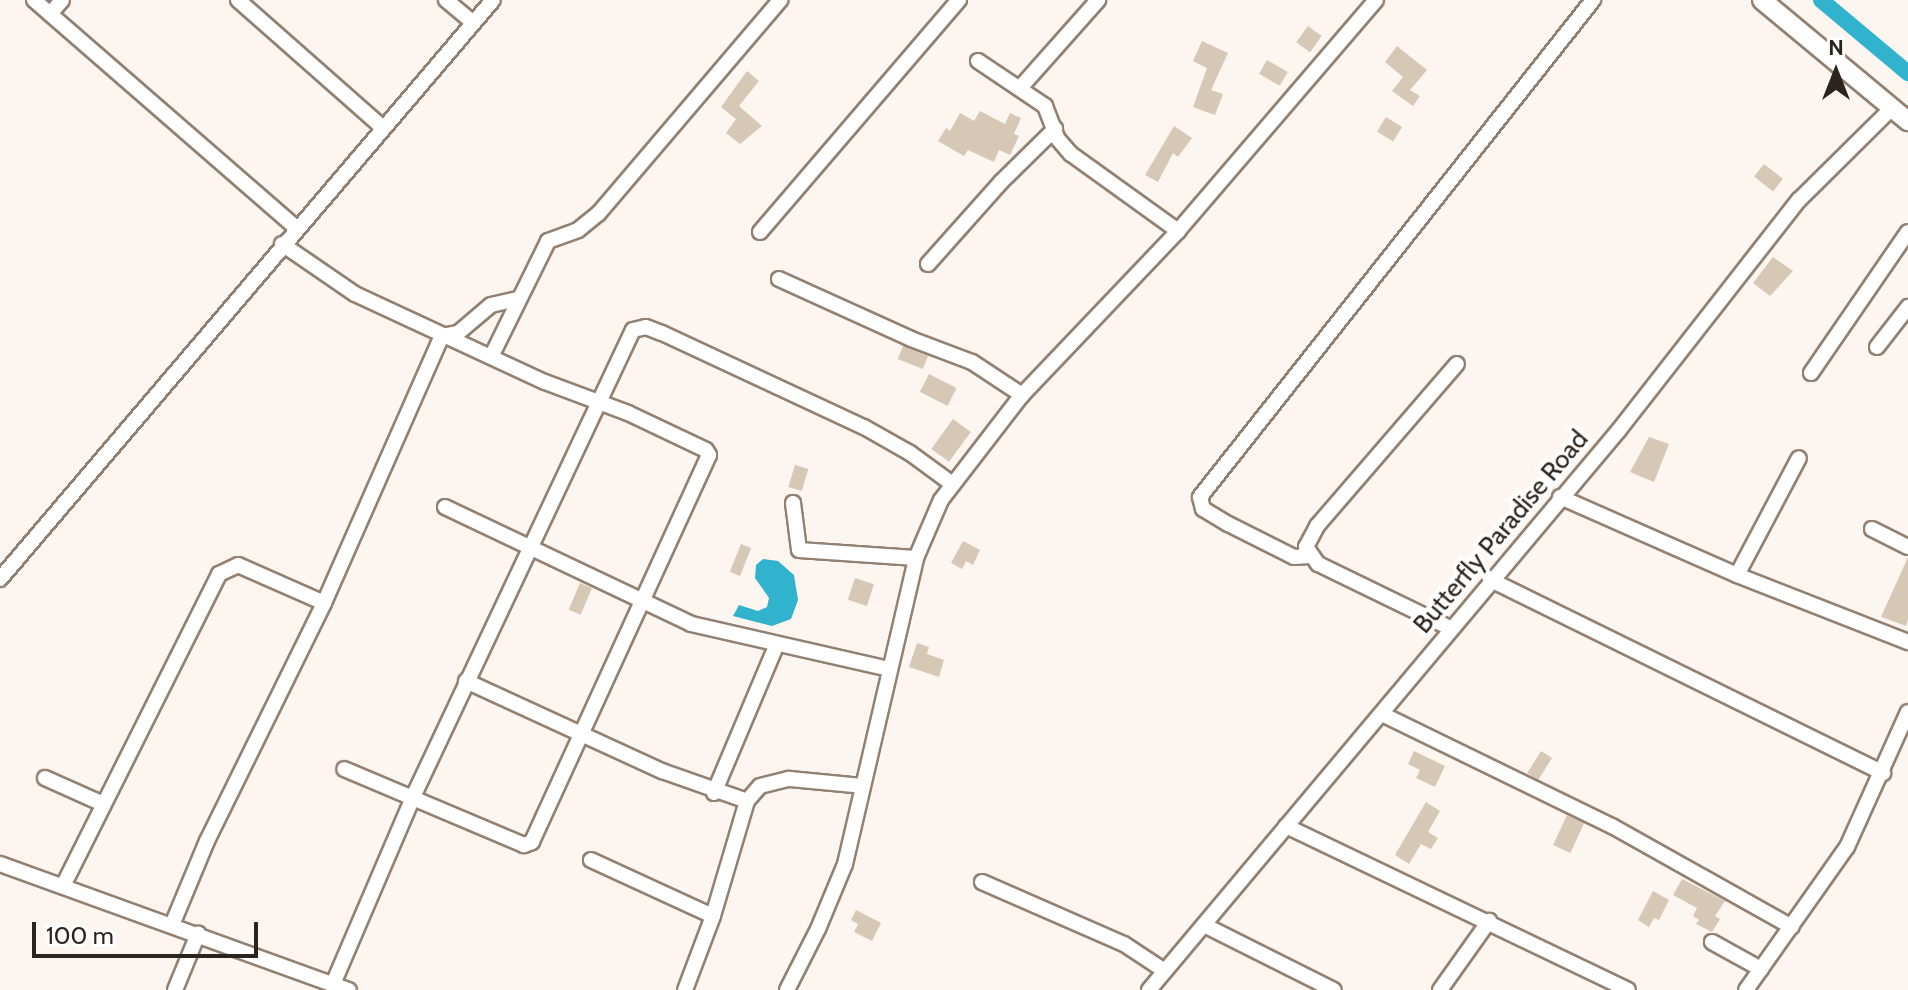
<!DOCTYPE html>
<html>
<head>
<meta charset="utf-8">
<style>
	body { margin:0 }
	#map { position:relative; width:1908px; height:990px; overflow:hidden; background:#fdf5ef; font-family:Cabin,sans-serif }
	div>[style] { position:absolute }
	.water>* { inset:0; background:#31b2cd }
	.canal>* { height:16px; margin:-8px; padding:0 8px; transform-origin:8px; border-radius:8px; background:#31b2cd }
	.building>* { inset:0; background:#d6c8b5; transform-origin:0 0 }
	.roads { filter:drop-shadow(2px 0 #928172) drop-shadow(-2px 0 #928172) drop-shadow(0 2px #928172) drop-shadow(0 -2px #928172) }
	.minor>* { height:14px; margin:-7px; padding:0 7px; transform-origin:7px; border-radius:7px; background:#fff }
	.major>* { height:18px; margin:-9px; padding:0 9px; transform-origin:9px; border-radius:9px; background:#fff }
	span { translate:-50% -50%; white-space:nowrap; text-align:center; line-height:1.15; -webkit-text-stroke:8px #fff; paint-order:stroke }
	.street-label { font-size:26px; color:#2b241e }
	.north { position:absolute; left:1796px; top:32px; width:80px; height:80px; -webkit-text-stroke:6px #fff; paint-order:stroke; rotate:0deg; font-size:22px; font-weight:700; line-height:32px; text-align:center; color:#2b241e }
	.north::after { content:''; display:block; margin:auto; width:28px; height:36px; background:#2b241e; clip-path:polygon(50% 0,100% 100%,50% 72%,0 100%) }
	.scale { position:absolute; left:32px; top:922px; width:226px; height:36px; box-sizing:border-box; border:4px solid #2b241e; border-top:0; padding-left:10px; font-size:24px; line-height:28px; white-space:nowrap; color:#2b241e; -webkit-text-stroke:6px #fff; paint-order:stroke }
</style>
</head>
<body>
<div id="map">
	<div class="water">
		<i style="clip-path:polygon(763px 559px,778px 561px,794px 575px,798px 600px,791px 619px,772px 626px,733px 616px,739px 605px,758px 611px,767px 607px,769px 598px,755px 578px,756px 565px)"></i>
	</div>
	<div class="canal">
		<i style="left:1821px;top:0;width:114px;rotate:40deg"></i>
	</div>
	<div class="building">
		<i style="left:1308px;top:26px;width:17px;height:20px;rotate:36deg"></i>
		<i style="clip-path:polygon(1202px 41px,1228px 53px,1211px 90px,1223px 94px,1215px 115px,1193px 107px,1207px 68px,1193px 61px)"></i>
		<i style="clip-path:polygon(1397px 46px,1427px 70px,1410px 90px,1420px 96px,1413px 106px,1392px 91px,1403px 77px,1385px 62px)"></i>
		<i style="left:1267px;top:60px;width:24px;height:16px;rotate:30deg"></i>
		<i style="clip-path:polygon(747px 71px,759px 81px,739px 106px,762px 126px,740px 144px,726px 133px,736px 119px,721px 107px)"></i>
		<i style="clip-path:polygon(980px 111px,1005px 124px,1010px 113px,1021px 118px,1014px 134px,1019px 136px,1010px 155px,999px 150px,994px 162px,968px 150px,964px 156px,938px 141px,946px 128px,950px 131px,960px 113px,974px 121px)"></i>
		<i style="left:1386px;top:117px;width:19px;height:17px;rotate:32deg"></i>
		<i style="clip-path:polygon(1174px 126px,1192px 138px,1178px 157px,1173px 153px,1158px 182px,1145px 175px)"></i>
		<i style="left:1764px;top:164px;width:24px;height:16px;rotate:38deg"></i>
		<i style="clip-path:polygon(1773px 257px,1793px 271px,1770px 296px,1753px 283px)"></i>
		<i style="left:903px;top:346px;width:27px;height:14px;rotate:22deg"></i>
		<i style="left:929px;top:374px;width:31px;height:20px;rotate:27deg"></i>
		<i style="left:953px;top:419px;width:22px;height:37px;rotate:36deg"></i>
		<i style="clip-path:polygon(1649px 437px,1669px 444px,1654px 482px,1630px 472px)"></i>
		<i style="left:795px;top:465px;width:14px;height:23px;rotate:17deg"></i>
		<i style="clip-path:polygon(963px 541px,980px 550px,973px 565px,966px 561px,962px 569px,951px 563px)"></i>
		<i style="left:741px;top:544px;width:11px;height:30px;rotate:22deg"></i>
		<i style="clip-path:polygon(1908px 557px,1908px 619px,1906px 626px,1881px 617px)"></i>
		<i style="left:855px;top:578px;width:20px;height:23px;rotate:18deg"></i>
		<i style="left:580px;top:583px;width:13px;height:29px;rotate:23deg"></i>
		<i style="clip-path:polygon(917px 643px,929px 647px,927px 654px,944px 660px,939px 677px,909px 667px)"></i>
		<i style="clip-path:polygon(1414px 751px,1445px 766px,1435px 787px,1416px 778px,1420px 770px,1408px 764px)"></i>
		<i style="left:1541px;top:751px;width:13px;height:26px;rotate:32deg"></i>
		<i style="clip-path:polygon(1426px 802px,1440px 811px,1428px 832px,1438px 838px,1431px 849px,1421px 844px,1409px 864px,1395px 855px)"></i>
		<i style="left:1567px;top:815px;width:19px;height:33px;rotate:25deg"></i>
		<i style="clip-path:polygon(1682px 879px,1725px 901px,1715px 916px,1720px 919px,1712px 932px,1696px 924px,1699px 920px,1693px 916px,1697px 908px,1673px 895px)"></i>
		<i style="clip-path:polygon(1653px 891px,1669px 900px,1659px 920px,1654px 918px,1649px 927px,1638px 920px)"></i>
		<i style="clip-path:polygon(856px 910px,881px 923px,872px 941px,854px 932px,858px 924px,851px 920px)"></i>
	</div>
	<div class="roads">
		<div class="minor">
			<i style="left:34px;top:0;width:347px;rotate:41deg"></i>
			<i style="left:238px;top:0;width:192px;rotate:41.4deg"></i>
			<i style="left:446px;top:0;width:35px;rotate:40deg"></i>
			<i style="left:50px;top:14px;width:18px;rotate:-49deg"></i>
			<i style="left:978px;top:61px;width:81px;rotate:33.9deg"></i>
			<i style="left:1045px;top:106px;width:34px;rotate:69deg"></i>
			<i style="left:1057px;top:138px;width:21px;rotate:49deg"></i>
			<i style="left:1071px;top:154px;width:132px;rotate:35.7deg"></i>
			<i style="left:1020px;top:88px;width:118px;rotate:-48.4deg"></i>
			<i style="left:760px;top:232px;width:306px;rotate:-49.4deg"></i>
			<i style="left:282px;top:244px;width:88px;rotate:34.4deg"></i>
			<i style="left:355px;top:294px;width:209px;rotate:24.9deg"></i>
			<i style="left:545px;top:382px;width:89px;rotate:20.5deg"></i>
			<i style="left:628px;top:413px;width:86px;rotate:25.4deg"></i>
			<i style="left:706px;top:450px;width:6px;rotate:59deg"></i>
			<i style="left:709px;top:455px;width:426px;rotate:114.6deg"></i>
			<i style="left:532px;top:842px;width:9px;rotate:159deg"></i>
			<i style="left:524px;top:845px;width:195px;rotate:-157.1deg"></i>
			<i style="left:928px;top:264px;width:110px;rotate:-48.3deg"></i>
			<i style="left:1001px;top:182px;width:76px;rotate:-44.5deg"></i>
			<i style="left:779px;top:279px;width:145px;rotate:24.4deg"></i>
			<i style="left:911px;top:339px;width:65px;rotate:20.7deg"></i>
			<i style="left:972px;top:362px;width:60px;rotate:33.4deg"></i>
			<i style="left:1877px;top:347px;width:51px;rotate:-52.2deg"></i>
			<i style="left:492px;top:355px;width:127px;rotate:-63.8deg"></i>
			<i style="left:548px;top:241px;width:32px;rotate:-20deg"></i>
			<i style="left:578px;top:230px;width:27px;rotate:-39deg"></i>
			<i style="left:599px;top:213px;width:280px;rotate:-49.6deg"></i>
			<i style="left:1811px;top:373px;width:171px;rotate:-55.5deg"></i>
			<i style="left:1560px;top:497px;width:193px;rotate:23.8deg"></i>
			<i style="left:1737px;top:575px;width:184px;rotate:21.4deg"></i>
			<i style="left:793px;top:503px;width:47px;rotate:82.7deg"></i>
			<i style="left:799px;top:550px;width:117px;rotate:3.9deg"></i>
			<i style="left:445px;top:507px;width:272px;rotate:25.4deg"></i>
			<i style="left:691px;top:624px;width:203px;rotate:12.8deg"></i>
			<i style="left:1872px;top:529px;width:40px;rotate:26.6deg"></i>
			<i style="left:1309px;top:556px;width:15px;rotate:176deg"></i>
			<i style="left:1294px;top:557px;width:74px;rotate:-153.4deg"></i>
			<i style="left:1228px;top:524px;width:29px;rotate:-149deg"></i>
			<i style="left:1203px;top:509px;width:12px;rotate:-104deg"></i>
			<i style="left:1200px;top:497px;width:634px;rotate:-51.67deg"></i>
			<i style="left:1737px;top:575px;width:132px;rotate:-62.1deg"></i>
			<i style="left:0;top:579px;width:760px;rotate:-49.59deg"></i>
			<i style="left:1493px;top:581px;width:435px;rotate:26.2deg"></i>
			<i style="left:1450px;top:628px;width:147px;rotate:-154.1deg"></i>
			<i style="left:1318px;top:564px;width:21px;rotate:-125deg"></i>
			<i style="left:1306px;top:547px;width:24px;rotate:-62deg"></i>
			<i style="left:1317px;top:526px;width:214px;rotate:-49.2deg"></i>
			<i style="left:466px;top:681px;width:216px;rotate:24.7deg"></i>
			<i style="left:662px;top:771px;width:90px;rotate:19.4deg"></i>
			<i style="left:747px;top:801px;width:120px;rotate:106.5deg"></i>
			<i style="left:713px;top:916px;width:79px;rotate:110.7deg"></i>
			<i style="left:1382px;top:714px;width:256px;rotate:26deg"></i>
			<i style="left:1612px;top:826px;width:206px;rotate:29.3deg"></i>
			<i style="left:45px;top:778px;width:64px;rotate:24.1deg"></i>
			<i style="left:714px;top:793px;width:162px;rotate:-67.1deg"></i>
			<i style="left:747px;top:801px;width:20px;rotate:-49deg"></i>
			<i style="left:760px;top:786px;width:30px;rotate:-14deg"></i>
			<i style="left:789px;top:779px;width:74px;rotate:5.4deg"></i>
			<i style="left:1286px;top:826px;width:379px;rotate:25.6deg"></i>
			<i style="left:591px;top:860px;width:134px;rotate:24.7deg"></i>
			<i style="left:0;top:864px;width:371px;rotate:19.9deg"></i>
			<i style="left:982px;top:882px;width:155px;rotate:23.6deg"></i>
			<i style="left:1124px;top:944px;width:49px;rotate:33.4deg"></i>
			<i style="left:63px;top:886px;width:349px;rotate:-63.4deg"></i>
			<i style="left:219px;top:574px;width:21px;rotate:-25deg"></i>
			<i style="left:238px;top:565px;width:94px;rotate:23.8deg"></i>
			<i style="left:172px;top:925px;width:91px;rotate:-67.4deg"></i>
			<i style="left:207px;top:841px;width:265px;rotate:-63.8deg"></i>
			<i style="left:324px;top:603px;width:292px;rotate:-66.2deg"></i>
			<i style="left:442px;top:336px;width:16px;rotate:-11deg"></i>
			<i style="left:458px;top:333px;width:43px;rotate:-40.3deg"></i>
			<i style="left:491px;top:305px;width:28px;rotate:-13deg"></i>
			<i style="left:1204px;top:925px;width:145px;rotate:26.6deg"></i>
			<i style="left:1712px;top:942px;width:56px;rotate:28.9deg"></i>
			<i style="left:333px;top:984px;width:203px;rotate:-66.8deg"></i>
			<i style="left:413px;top:797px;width:516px;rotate:-64.78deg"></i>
			<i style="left:633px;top:330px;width:13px;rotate:-13deg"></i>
			<i style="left:646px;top:327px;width:17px;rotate:21deg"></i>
			<i style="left:662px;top:333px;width:223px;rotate:25deg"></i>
			<i style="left:864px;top:427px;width:53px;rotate:29.5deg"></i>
			<i style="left:910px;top:453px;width:51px;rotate:36.2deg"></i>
			<i style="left:175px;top:990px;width:61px;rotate:-67.7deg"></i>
			<i style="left:787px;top:990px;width:68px;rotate:-63.1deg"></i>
			<i style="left:818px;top:929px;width:70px;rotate:-67.4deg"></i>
			<i style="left:845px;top:864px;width:314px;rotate:-76.9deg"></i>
			<i style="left:916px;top:558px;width:63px;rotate:-66.7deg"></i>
			<i style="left:941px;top:500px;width:133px;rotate:-52.4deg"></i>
			<i style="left:1022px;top:395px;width:226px;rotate:-46.4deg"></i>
			<i style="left:1178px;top:231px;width:304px;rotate:-49.4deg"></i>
			<i style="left:1149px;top:990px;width:731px;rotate:-49.99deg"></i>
			<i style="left:1619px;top:430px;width:292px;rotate:-52deg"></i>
			<i style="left:1799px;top:200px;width:131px;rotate:-44.7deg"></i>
			<i style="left:1440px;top:990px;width:85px;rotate:-54.6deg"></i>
			<i style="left:1746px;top:990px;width:175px;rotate:-54.8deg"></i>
			<i style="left:1847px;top:847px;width:148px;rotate:-65.7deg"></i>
		</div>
		<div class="major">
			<i style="left:1762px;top:0;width:190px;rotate:39.7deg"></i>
		</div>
	</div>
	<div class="street-label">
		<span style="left:1501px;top:532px;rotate:-50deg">Butterfly Paradise Road</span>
	</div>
	<div class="north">N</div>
	<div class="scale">100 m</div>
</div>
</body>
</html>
